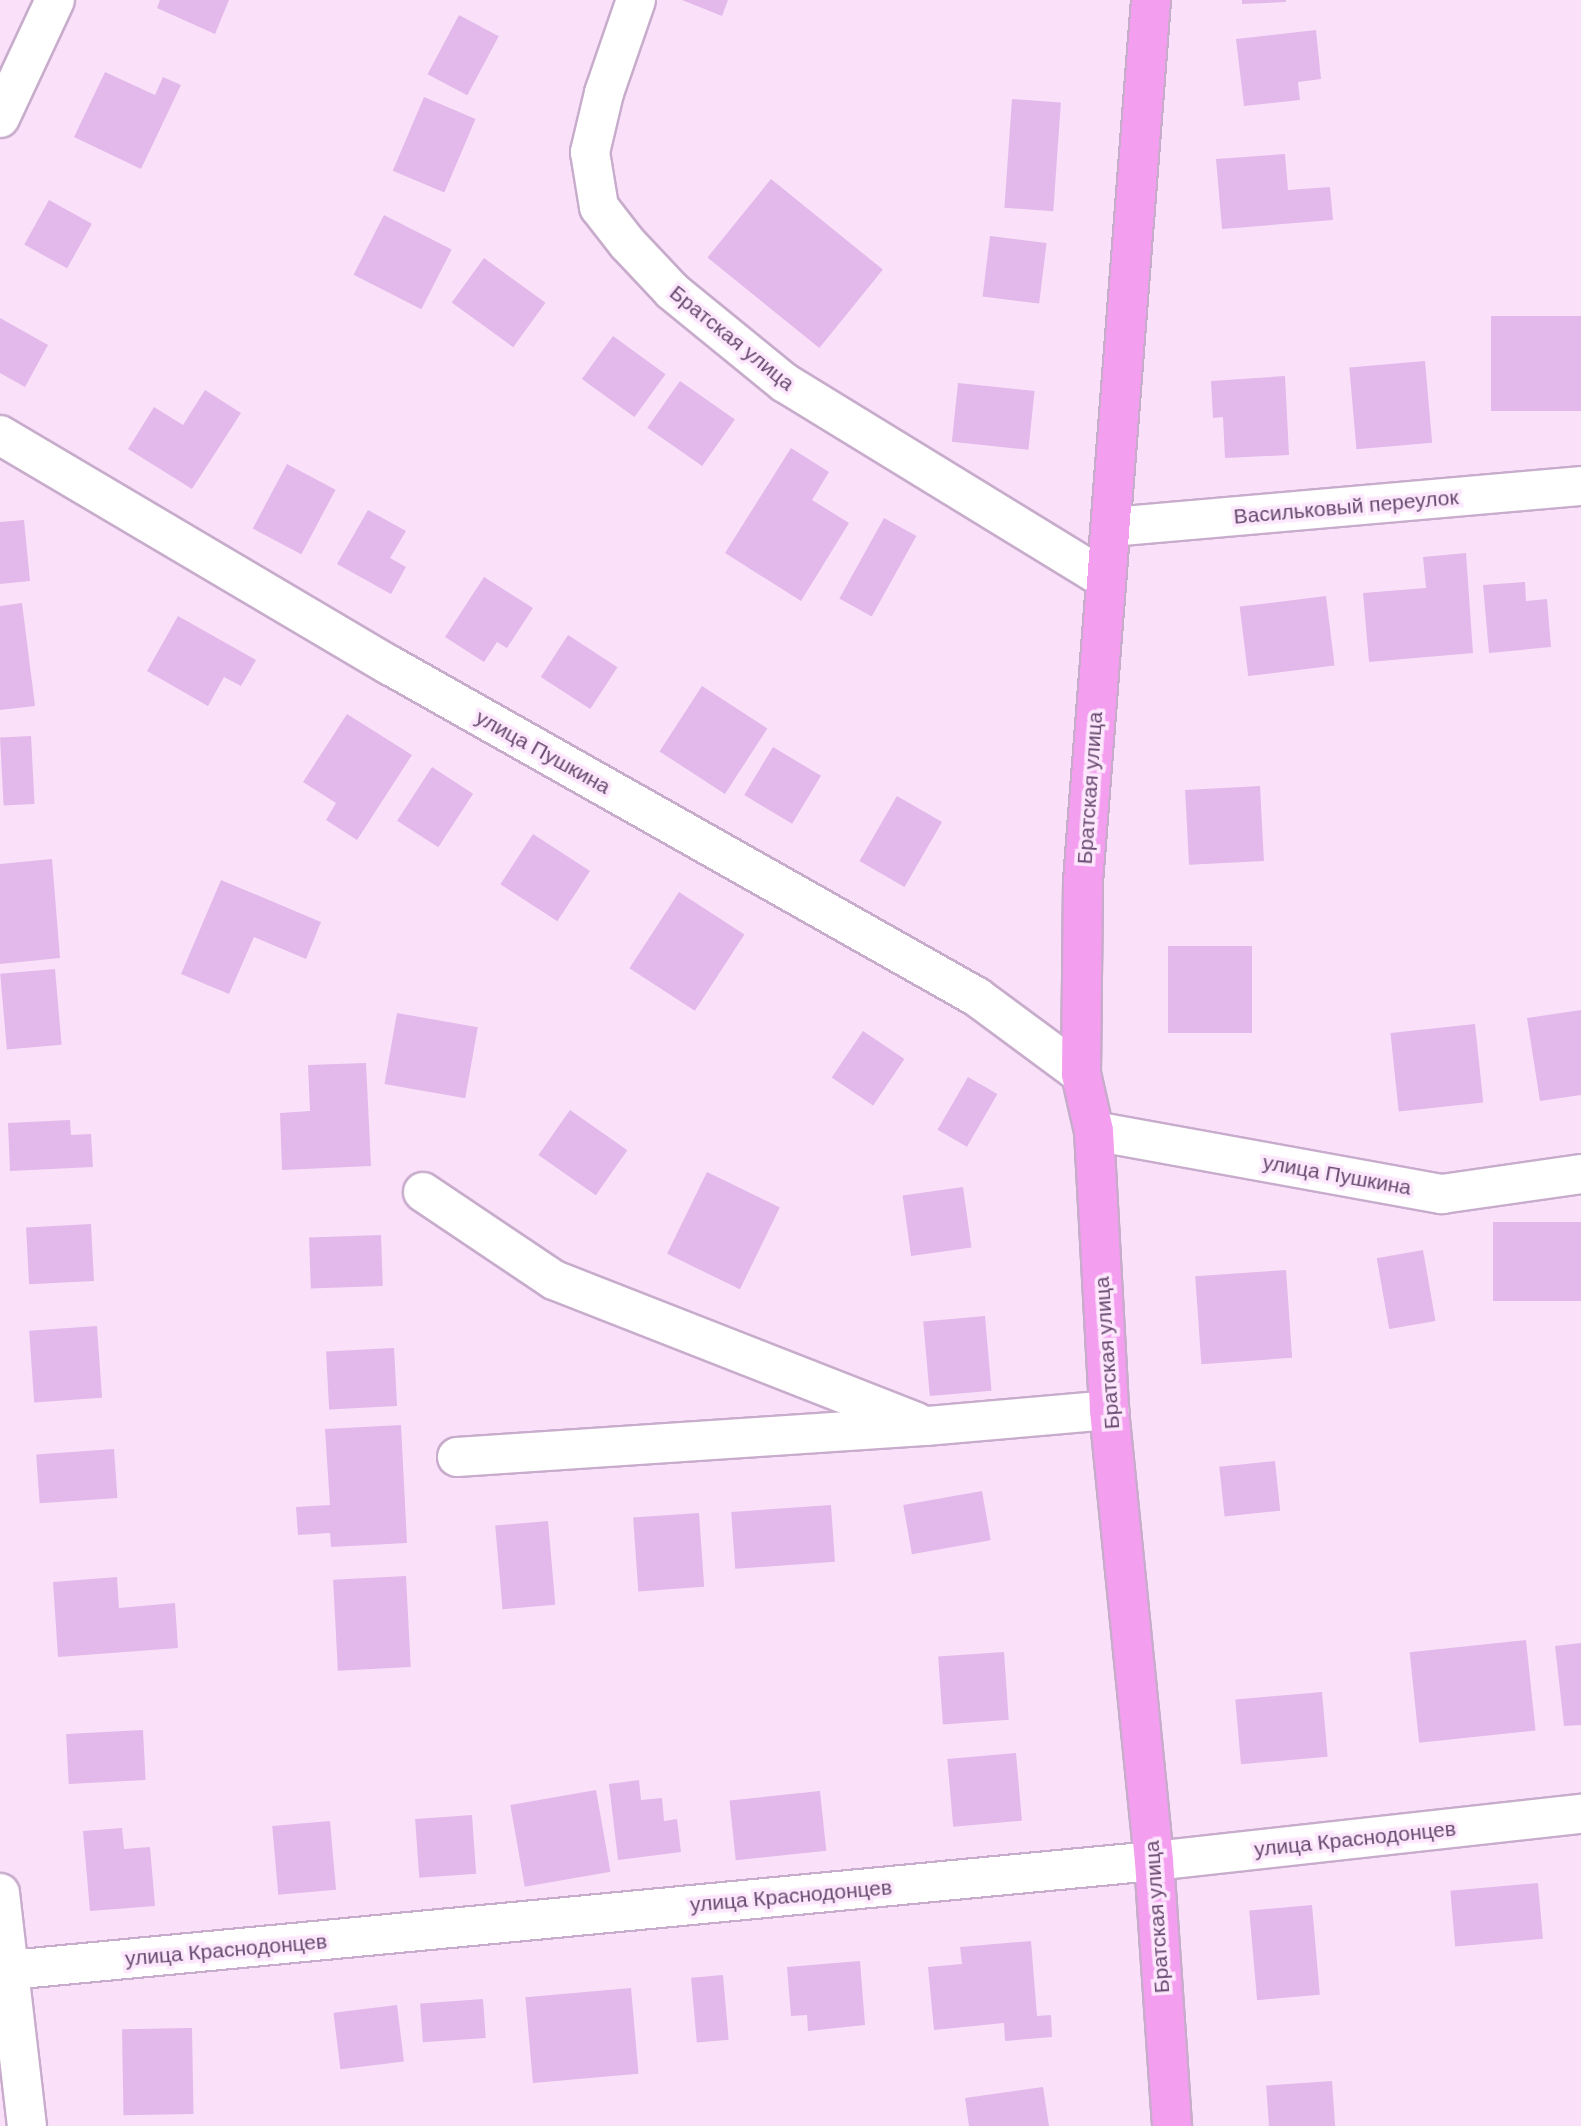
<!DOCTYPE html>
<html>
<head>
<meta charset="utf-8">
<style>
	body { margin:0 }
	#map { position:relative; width:1581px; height:2126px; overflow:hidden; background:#fae1f9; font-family:Arial,sans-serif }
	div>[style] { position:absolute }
	.building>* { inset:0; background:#e2b9ea; transform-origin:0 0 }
	.roads { filter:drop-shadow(2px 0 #c8accc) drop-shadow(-2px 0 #c8accc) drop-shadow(0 2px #c8accc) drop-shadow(0 -2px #c8accc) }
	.minor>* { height:38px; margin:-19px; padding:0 19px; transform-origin:19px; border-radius:19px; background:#fff }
	.major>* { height:38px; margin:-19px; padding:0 19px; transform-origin:19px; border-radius:19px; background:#f49eef }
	span { translate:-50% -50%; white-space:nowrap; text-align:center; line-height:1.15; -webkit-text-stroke:7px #fde7fd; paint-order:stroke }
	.street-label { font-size:21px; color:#674a6f }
</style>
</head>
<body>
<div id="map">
	<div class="building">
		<i style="clip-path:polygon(160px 0,229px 0,215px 34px,157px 8px)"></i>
		<i style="clip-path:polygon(682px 0,728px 0,722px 16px)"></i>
		<i style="clip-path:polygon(1242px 0,1286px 0,1286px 2px,1242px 4px)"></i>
		<i style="left:459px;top:15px;width:45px;height:67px;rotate:28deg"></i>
		<i style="clip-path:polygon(1316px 30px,1321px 79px,1298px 82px,1300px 100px,1244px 106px,1236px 39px)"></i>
		<i style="clip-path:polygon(105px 72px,155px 95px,163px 77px,181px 85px,141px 169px,74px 137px)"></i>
		<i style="left:424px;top:97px;width:56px;height:80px;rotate:23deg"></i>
		<i style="left:1012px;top:99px;width:49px;height:109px;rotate:4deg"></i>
		<i style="clip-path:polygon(1285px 154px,1288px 190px,1330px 187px,1333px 220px,1222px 229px,1216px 159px)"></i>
		<i style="left:771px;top:179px;width:144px;height:101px;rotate:39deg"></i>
		<i style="left:49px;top:200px;width:49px;height:51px;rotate:29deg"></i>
		<i style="left:384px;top:215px;width:76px;height:67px;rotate:27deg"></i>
		<i style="left:990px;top:236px;width:57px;height:61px;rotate:7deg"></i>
		<i style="left:484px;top:258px;width:76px;height:55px;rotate:36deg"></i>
		<i style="left:1581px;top:316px;width:95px;height:90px;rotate:90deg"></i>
		<i style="clip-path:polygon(0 318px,48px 345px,25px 387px,0 373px)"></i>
		<i style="left:613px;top:336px;width:65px;height:53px;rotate:36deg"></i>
		<i style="left:1425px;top:361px;width:82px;height:76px;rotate:85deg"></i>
		<i style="clip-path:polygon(1285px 376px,1289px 455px,1225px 458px,1223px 417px,1213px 418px,1211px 381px)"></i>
		<i style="left:680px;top:381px;width:67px;height:57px;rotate:35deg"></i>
		<i style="left:958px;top:383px;width:77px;height:59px;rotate:6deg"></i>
		<i style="clip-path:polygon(205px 390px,241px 413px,192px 489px,128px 449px,154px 407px,183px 425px)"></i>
		<i style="clip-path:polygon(791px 448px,829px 472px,812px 500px,849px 523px,801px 601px,725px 553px)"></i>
		<i style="left:287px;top:464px;width:55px;height:73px;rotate:28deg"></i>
		<i style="clip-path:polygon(368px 510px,406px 531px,390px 558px,406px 567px,391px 594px,337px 564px)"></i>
		<i style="left:884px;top:518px;width:37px;height:92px;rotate:29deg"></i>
		<i style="clip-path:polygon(24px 520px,30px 581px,0 584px,0 522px)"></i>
		<i style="clip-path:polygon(1466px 553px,1473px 653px,1369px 662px,1363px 593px,1426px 588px,1423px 557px)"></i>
		<i style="clip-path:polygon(484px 577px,533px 608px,507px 648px,497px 642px,484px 662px,445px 637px)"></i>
		<i style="clip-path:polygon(1525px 582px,1526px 601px,1547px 599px,1551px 647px,1489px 653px,1483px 585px)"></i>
		<i style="left:1326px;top:596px;width:70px;height:87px;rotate:83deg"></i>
		<i style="clip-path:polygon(22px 603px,35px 706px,0 710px,0 606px)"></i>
		<i style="clip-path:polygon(178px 616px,256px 660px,241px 686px,224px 677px,208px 706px,147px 671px)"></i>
		<i style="left:568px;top:635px;width:59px;height:50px;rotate:33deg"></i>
		<i style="left:702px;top:686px;width:78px;height:78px;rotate:33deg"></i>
		<i style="clip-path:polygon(347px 714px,412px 755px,357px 840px,326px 820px,336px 803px,303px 782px)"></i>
		<i style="left:31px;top:736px;width:68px;height:31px;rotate:87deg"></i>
		<i style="left:773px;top:747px;width:56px;height:56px;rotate:31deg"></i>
		<i style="left:432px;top:767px;width:49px;height:64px;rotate:33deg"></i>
		<i style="left:1260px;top:786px;width:75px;height:75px;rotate:87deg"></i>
		<i style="left:897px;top:796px;width:52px;height:75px;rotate:30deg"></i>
		<i style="left:533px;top:834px;width:68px;height:60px;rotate:33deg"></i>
		<i style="clip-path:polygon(52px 859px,60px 958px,0 964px,0 864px)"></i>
		<i style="clip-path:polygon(221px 880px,321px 922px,306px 959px,254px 937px,229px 994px,181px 974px)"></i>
		<i style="left:679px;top:892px;width:78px;height:91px;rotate:33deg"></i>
		<i style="left:1168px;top:946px;width:84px;height:87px"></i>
		<i style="left:55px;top:969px;width:76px;height:55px;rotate:85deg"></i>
		<i style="clip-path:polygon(1581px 1010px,1581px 1095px,1540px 1101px,1527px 1018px)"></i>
		<i style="left:397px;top:1013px;width:82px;height:72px;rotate:10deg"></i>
		<i style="left:1475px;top:1024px;width:79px;height:85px;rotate:84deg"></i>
		<i style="left:863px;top:1031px;width:50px;height:56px;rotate:34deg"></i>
		<i style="clip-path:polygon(366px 1063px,371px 1166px,282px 1170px,280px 1113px,310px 1111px,308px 1065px)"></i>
		<i style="left:968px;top:1077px;width:34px;height:61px;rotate:30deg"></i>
		<i style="left:570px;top:1110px;width:70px;height:55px;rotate:35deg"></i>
		<i style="clip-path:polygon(70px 1120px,71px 1135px,91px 1134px,93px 1167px,10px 1171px,8px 1123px)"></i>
		<i style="left:707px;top:1172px;width:81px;height:91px;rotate:26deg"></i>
		<i style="left:963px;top:1187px;width:61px;height:61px;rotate:82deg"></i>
		<i style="left:1581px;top:1222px;width:79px;height:88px;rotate:90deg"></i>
		<i style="left:91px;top:1224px;width:57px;height:65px;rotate:87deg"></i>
		<i style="left:381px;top:1235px;width:51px;height:72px;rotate:88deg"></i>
		<i style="left:1423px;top:1250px;width:72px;height:47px;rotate:80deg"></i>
		<i style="left:1286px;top:1270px;width:88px;height:91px;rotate:86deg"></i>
		<i style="left:985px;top:1316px;width:75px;height:62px;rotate:85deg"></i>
		<i style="left:97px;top:1326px;width:72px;height:68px;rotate:86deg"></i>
		<i style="left:394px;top:1348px;width:58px;height:68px;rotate:87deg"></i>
		<i style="clip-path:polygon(401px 1425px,407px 1543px,331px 1547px,330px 1533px,298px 1535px,296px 1507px,330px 1505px,325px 1429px)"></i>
		<i style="left:114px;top:1449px;width:49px;height:78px;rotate:86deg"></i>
		<i style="left:1275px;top:1461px;width:50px;height:56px;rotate:84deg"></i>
		<i style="left:982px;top:1491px;width:50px;height:80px;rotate:80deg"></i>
		<i style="left:831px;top:1505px;width:57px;height:100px;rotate:86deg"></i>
		<i style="left:699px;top:1513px;width:74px;height:66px;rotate:86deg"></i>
		<i style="left:548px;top:1521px;width:84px;height:53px;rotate:85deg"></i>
		<i style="left:406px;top:1576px;width:91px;height:73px;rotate:87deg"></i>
		<i style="clip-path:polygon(117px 1577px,119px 1608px,175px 1603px,178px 1648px,58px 1657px,53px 1582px)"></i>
		<i style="left:1526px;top:1640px;width:91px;height:117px;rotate:84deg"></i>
		<i style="clip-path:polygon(1581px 1643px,1581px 1725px,1564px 1726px,1555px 1646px)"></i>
		<i style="left:1004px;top:1652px;width:68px;height:66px;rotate:86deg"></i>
		<i style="left:1322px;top:1692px;width:65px;height:87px;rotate:85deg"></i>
		<i style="left:143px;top:1730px;width:50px;height:77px;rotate:87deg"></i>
		<i style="left:1016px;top:1753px;width:68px;height:69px;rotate:85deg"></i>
		<i style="clip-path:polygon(639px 1780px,641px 1800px,662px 1798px,664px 1821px,677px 1819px,681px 1852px,618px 1860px,609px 1784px)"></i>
		<i style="left:596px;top:1790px;width:83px;height:87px;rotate:80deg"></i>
		<i style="left:820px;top:1791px;width:60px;height:91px;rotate:84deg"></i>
		<i style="left:472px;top:1815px;width:59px;height:57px;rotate:86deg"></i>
		<i style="left:330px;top:1821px;width:69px;height:58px;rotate:85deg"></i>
		<i style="clip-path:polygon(122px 1828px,124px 1849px,150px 1847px,155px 1906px,90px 1911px,83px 1831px)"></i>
		<i style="left:1538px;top:1883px;width:56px;height:88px;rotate:85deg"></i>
		<i style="left:1312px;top:1905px;width:90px;height:63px;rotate:85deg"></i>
		<i style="clip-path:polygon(1031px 1941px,1037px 2016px,1051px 2015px,1052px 2037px,1005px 2041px,1004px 2023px,934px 2030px,928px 1967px,962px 1964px,960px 1947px)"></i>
		<i style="clip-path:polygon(860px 1961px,865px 2025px,808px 2031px,807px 2015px,791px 2016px,787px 1967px)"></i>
		<i style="left:723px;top:1975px;width:65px;height:32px;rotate:85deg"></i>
		<i style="left:631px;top:1988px;width:86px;height:106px;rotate:85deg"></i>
		<i style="left:483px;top:1999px;width:39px;height:63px;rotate:86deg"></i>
		<i style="left:397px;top:2005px;width:57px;height:64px;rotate:83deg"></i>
		<i style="left:192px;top:2028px;width:86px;height:70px;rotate:89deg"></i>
		<i style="left:1332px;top:2081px;width:45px;height:66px;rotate:86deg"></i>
		<i style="clip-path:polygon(1043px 2087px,1049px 2126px,969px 2126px,965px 2098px)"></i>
	</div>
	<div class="roads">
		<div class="minor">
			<i style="left:636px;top:0;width:98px;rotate:109deg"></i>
			<i style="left:604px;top:93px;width:61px;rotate:103.3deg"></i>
			<i style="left:590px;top:152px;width:56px;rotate:80.7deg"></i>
			<i style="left:599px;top:207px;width:46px;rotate:52.1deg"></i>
			<i style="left:627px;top:243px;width:66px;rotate:46.8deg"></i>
			<i style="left:672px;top:291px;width:146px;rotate:39.2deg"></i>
			<i style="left:785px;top:383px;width:375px;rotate:31.5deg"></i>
			<i style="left:0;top:118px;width:130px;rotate:-65deg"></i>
			<i style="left:0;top:435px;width:454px;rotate:30.6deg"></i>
			<i style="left:391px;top:666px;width:673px;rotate:29.46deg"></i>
			<i style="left:977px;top:997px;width:129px;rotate:36.5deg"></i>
			<i style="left:1112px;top:527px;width:471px;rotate:-5deg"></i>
			<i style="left:1094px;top:1131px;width:354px;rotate:10.3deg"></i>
			<i style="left:1442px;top:1194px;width:140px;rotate:-8.2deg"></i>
			<i style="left:423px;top:1192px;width:158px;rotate:33.9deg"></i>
			<i style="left:554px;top:1280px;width:389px;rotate:21.4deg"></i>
			<i style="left:457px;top:1457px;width:471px;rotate:-3.8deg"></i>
			<i style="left:927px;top:1426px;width:183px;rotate:-5deg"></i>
			<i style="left:0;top:1893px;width:235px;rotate:83.4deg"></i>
			<i style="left:0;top:1971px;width:1159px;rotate:-5.45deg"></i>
			<i style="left:1154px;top:1861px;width:430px;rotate:-6.3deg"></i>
		</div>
		<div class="major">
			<i style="left:1151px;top:0;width:885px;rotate:94.41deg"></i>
			<i style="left:1083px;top:882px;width:192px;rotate:90.6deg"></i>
			<i style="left:1081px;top:1074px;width:58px;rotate:77.2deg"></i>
			<i style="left:1094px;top:1131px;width:279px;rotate:86.9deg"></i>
			<i style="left:1109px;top:1410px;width:453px;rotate:84.3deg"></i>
			<i style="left:1154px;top:1861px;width:266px;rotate:86.1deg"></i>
		</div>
	</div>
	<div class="street-label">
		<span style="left:732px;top:338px;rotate:39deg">Братская улица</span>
		<span style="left:1346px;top:507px;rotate:-5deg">Васильковый переулок</span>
		<span style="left:543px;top:752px;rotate:29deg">улица Пушкина</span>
		<span style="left:1090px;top:788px;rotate:-86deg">Братская улица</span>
		<span style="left:1337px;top:1175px;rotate:10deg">улица Пушкина</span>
		<span style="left:1107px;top:1353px;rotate:-94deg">Братская улица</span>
		<span style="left:1355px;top:1839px;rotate:-6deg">улица Краснодонцев</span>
		<span style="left:791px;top:1896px;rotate:-5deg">улица Краснодонцев</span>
		<span style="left:1157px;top:1917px;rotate:-94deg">Братская улица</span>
		<span style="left:226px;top:1950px;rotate:-5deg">улица Краснодонцев</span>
	</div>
</div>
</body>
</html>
